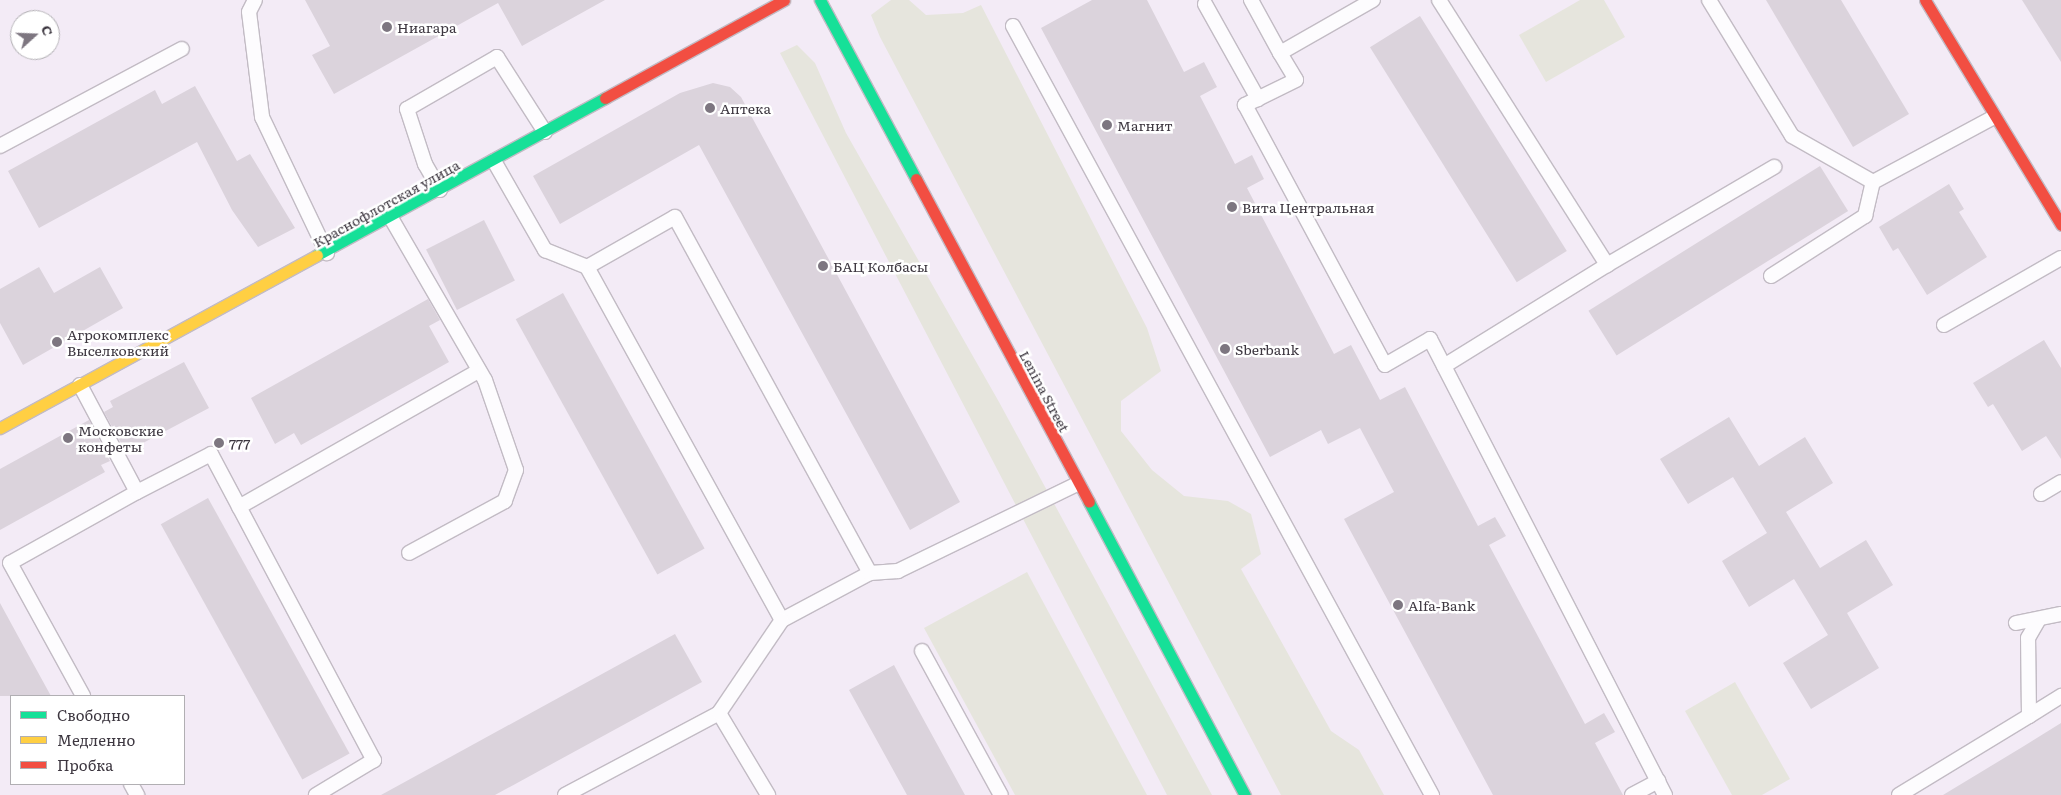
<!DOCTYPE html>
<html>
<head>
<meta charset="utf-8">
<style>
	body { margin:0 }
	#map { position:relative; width:2061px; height:795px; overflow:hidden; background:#f3ebf6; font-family:Literata,serif }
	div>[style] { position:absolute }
	.green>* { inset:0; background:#e6e5dd }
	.building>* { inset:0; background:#dbd3dc; transform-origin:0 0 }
	.roads { filter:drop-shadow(1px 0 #c2bbc4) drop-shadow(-1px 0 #c2bbc4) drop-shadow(0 1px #c2bbc4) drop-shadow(0 -1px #c2bbc4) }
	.lane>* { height:14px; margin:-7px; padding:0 7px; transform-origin:7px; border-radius:7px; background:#fdfcfe }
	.fast>* { height:11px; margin:-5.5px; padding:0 5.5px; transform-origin:5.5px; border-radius:5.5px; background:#16e098 }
	.slow>* { height:11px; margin:-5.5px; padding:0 5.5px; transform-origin:5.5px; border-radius:5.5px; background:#ffcf43 }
	.jam>* { height:11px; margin:-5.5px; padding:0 5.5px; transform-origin:5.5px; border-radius:5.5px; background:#f24e42 }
	.dots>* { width:14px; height:14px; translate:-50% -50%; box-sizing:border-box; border:2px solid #fff; border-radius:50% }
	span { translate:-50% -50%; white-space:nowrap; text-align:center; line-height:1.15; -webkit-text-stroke:5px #fff; paint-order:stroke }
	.poi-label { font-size:14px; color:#3d3740 }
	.left { translate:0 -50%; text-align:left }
	.street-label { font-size:14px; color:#3d3740 }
	.legend { position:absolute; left:10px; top:695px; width:175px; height:90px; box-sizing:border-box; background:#fff; border:1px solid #b1afb3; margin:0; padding:6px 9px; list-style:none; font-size:15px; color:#3d3740 }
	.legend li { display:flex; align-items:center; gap:10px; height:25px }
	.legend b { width:25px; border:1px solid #b1afb3 }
	.north { position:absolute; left:10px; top:10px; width:50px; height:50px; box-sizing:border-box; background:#fff; border:1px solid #b1afb3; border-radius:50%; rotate:70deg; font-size:14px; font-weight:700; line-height:20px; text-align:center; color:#3d3740 }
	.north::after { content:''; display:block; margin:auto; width:18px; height:22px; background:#7d7680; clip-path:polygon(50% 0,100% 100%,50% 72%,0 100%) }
</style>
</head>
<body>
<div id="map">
	<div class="green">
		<i style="clip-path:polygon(891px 0,909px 0,926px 15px,963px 13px,981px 5px,1147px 328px,1161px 371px,1121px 401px,1121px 431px,1152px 470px,1184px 496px,1228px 501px,1251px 514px,1261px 554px,1241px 569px,1331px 731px,1359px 750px,1384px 795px,1281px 795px,880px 37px,871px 15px)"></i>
		<i style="clip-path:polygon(1580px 0,1604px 0,1625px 37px,1546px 82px,1519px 35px)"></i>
		<i style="clip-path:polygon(797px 45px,815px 63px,846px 133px,999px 402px,1212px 795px,1167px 795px,780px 53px)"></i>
		<i style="clip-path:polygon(1027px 572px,1147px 795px,1015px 795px,924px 628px)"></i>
		<i style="clip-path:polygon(1735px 682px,1790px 779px,1762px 795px,1732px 795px,1685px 711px)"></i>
	</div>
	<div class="building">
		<i style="clip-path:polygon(305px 0,605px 0,522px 46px,498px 3px,334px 94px,312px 55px,330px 46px)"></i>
		<i style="clip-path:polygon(1092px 0,1147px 0,1184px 72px,1204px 62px,1217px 87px,1200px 96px,1235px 164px,1252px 155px,1264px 179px,1247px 188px,1334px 354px,1351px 345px,1380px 400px,1405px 387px,1478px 526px,1495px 517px,1506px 536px,1489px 545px,1585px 724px,1604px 713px,1615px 732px,1595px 743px,1623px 795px,1493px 795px,1344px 519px,1394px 492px,1360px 428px,1328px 444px,1321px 430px,1270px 457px,1041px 28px)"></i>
		<i style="clip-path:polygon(1766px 0,1841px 0,1909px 114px,1853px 147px)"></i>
		<i style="clip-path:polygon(2022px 0,2061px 0,2061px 62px)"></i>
		<i style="left:1420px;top:16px;width:277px;height:59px;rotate:58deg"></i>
		<i style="clip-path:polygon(713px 83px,730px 87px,741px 97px,960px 502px,910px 530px,699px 145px,560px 224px,533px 176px,680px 93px)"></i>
		<i style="clip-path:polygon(195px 86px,237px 161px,250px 154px,295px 228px,258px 247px,232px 210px,197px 142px,39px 228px,8px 171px,155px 90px,162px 104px)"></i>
		<i style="left:1820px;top:166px;width:53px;height:273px;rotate:58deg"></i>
		<i style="clip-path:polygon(1949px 184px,1964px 209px,1959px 212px,1987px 257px,1927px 295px,1898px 248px,1893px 251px,1879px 227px)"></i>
		<i style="left:484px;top:220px;width:68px;height:65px;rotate:63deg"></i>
		<i style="clip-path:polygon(39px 267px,54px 293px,100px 267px,123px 308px,23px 365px,0 323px,0 289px)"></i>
		<i style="left:563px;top:293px;width:292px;height:54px;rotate:61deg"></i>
		<i style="clip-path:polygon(428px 299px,440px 320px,429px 326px,449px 362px,301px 445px,294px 433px,275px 444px,251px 398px)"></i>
		<i style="clip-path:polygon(2044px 340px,2061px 368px,2061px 459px,2046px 436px,2022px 451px,1993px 404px,1988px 407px,1973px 383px)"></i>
		<i style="clip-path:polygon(184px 362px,209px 408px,126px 452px,104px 412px,113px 407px,110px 401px)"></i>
		<i style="clip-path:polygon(1729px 417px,1759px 466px,1805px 437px,1833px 483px,1786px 512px,1820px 568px,1866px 540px,1893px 585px,1847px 613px,1879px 668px,1811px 709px,1783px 663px,1828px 635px,1794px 579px,1749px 607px,1722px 561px,1767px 533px,1733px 477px,1688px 504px,1660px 459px)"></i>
		<i style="clip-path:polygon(89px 420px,110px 461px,101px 465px,105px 472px,0 530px,0 469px)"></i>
		<i style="left:208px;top:498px;width:292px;height:54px;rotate:61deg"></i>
		<i style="clip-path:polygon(0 603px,24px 647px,51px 696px,0 696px)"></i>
		<i style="clip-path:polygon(675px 634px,702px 682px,495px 795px,381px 795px)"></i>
		<i style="clip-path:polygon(894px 665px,903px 682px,965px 795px,907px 795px,849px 690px)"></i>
		<i style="clip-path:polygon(2061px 723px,2061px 795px,1943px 795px,2024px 746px)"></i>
	</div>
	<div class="roads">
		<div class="lane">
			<i style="left:255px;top:0;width:13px;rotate:117deg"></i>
			<i style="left:249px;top:12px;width:106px;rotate:82.9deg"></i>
			<i style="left:262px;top:117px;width:151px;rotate:64.5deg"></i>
			<i style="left:1251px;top:0;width:60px;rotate:61.3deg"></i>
			<i style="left:1280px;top:53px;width:107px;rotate:-29.7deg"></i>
			<i style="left:1439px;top:0;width:314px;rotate:57.6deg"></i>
			<i style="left:1607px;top:265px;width:194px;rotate:-30.4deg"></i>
			<i style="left:1709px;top:0;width:159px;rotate:58.6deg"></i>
			<i style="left:1792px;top:136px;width:93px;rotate:29.6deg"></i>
			<i style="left:1205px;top:4px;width:109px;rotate:60.8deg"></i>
			<i style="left:1013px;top:26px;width:876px;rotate:61.42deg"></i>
			<i style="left:1280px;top:53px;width:31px;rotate:59deg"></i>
			<i style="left:1296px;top:80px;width:57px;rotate:153.9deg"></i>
			<i style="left:1245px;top:105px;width:295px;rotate:61.7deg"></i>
			<i style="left:1385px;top:365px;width:52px;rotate:-30deg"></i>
			<i style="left:1430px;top:339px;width:513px;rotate:62.74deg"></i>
			<i style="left:0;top:146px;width:206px;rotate:-28.1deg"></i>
			<i style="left:494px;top:161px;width:103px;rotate:60.2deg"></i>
			<i style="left:545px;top:250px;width:45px;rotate:22deg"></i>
			<i style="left:587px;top:267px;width:403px;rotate:61.1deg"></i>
			<i style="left:782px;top:620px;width:100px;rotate:-28.1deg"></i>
			<i style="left:870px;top:573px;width:28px;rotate:-4deg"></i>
			<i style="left:898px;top:571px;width:199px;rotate:-25.9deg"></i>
			<i style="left:440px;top:190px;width:30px;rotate:-120deg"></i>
			<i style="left:425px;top:164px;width:58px;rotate:-108.1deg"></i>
			<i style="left:407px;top:109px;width:104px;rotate:-30deg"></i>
			<i style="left:497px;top:57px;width:89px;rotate:57.4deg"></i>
			<i style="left:391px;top:218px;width:187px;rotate:59.9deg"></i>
			<i style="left:485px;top:380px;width:95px;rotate:71deg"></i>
			<i style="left:516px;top:470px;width:33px;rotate:110deg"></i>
			<i style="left:505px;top:501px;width:109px;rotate:151.6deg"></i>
			<i style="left:587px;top:267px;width:101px;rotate:-29.6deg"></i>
			<i style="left:675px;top:217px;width:406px;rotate:61.3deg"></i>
			<i style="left:1771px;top:276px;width:112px;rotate:-32.6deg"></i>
			<i style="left:1865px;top:216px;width:35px;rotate:-77deg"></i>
			<i style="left:1873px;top:182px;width:137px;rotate:-28.2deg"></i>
			<i style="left:1944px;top:325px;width:135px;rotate:-29.8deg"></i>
			<i style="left:1444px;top:366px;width:192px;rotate:-31.8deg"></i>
			<i style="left:80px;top:385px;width:121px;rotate:62deg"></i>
			<i style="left:137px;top:492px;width:145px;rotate:150.8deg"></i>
			<i style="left:10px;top:563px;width:152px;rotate:61.2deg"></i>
			<i style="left:137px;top:492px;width:83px;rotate:-27.2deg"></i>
			<i style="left:211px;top:454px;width:347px;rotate:62deg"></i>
			<i style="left:374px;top:760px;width:68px;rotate:148.9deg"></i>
			<i style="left:2041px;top:494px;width:23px;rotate:-31deg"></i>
			<i style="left:239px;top:507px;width:275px;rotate:-29.6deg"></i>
			<i style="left:2016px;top:623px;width:46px;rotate:-11.3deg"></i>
			<i style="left:922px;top:651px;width:164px;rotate:61.3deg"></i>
			<i style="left:719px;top:713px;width:96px;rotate:59.1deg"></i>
			<i style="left:2029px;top:716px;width:38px;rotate:-32deg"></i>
			<i style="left:131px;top:784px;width:13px;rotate:61deg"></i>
			<i style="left:565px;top:795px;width:174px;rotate:-28deg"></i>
			<i style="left:719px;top:713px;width:112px;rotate:-55.9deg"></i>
			<i style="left:1632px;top:795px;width:30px;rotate:-28deg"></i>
			<i style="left:1899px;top:795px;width:152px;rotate:-31.3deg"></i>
			<i style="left:2029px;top:716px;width:78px;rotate:-90.7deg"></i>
			<i style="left:2028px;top:638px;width:22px;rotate:-60deg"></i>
		</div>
		<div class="fast">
			<i style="left:820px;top:0;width:203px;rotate:61.8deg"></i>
			<i style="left:317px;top:255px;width:328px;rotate:-28.6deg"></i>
			<i style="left:1089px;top:502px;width:332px;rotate:62deg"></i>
		</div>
		<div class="slow">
			<i style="left:0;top:428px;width:361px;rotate:-28.6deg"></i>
		</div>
		<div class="jam">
			<i style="left:1925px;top:0;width:263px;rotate:58.8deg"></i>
			<i style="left:605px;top:98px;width:204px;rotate:-28.7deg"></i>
			<i style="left:916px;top:179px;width:366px;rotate:61.8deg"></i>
		</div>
	</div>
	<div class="dots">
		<i style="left:387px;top:27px;background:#7d7680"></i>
		<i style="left:710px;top:108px;background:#7d7680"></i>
		<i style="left:1107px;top:125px;background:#7d7680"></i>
		<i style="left:1232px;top:207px;background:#7d7680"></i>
		<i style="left:823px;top:266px;background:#7d7680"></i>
		<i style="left:57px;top:342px;background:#7d7680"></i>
		<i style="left:1225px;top:349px;background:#7d7680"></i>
		<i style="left:68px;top:438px;background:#7d7680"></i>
		<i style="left:219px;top:443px;background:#7d7680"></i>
		<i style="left:1398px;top:605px;background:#7d7680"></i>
	</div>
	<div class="poi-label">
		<span class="left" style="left:397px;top:27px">Ниагара</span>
		<span class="left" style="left:720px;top:108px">Аптека</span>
		<span class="left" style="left:1117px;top:125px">Магнит</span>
		<span class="left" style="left:1242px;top:207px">Вита Центральная</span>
		<span class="left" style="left:833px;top:266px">БАЦ Колбасы</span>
		<span class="left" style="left:67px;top:342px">Агрокомплекс<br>Выселковский</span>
		<span class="left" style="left:1235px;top:349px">Sberbank</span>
		<span class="left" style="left:78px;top:438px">Московские<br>конфеты</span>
		<span class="left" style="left:229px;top:443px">777</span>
		<span class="left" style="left:1408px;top:605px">Alfa-Bank</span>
	</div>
	<div class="street-label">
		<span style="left:386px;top:203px;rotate:-29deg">Краснофлотская улица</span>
		<span style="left:1045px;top:391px;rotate:62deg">Lenina Street</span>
	</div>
	<ul class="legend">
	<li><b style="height:6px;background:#16e098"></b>Свободно</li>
	<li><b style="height:6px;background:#ffcf43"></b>Медленно</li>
	<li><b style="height:6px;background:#f24e42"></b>Пробка</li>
	</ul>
	<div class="north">С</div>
</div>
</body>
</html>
